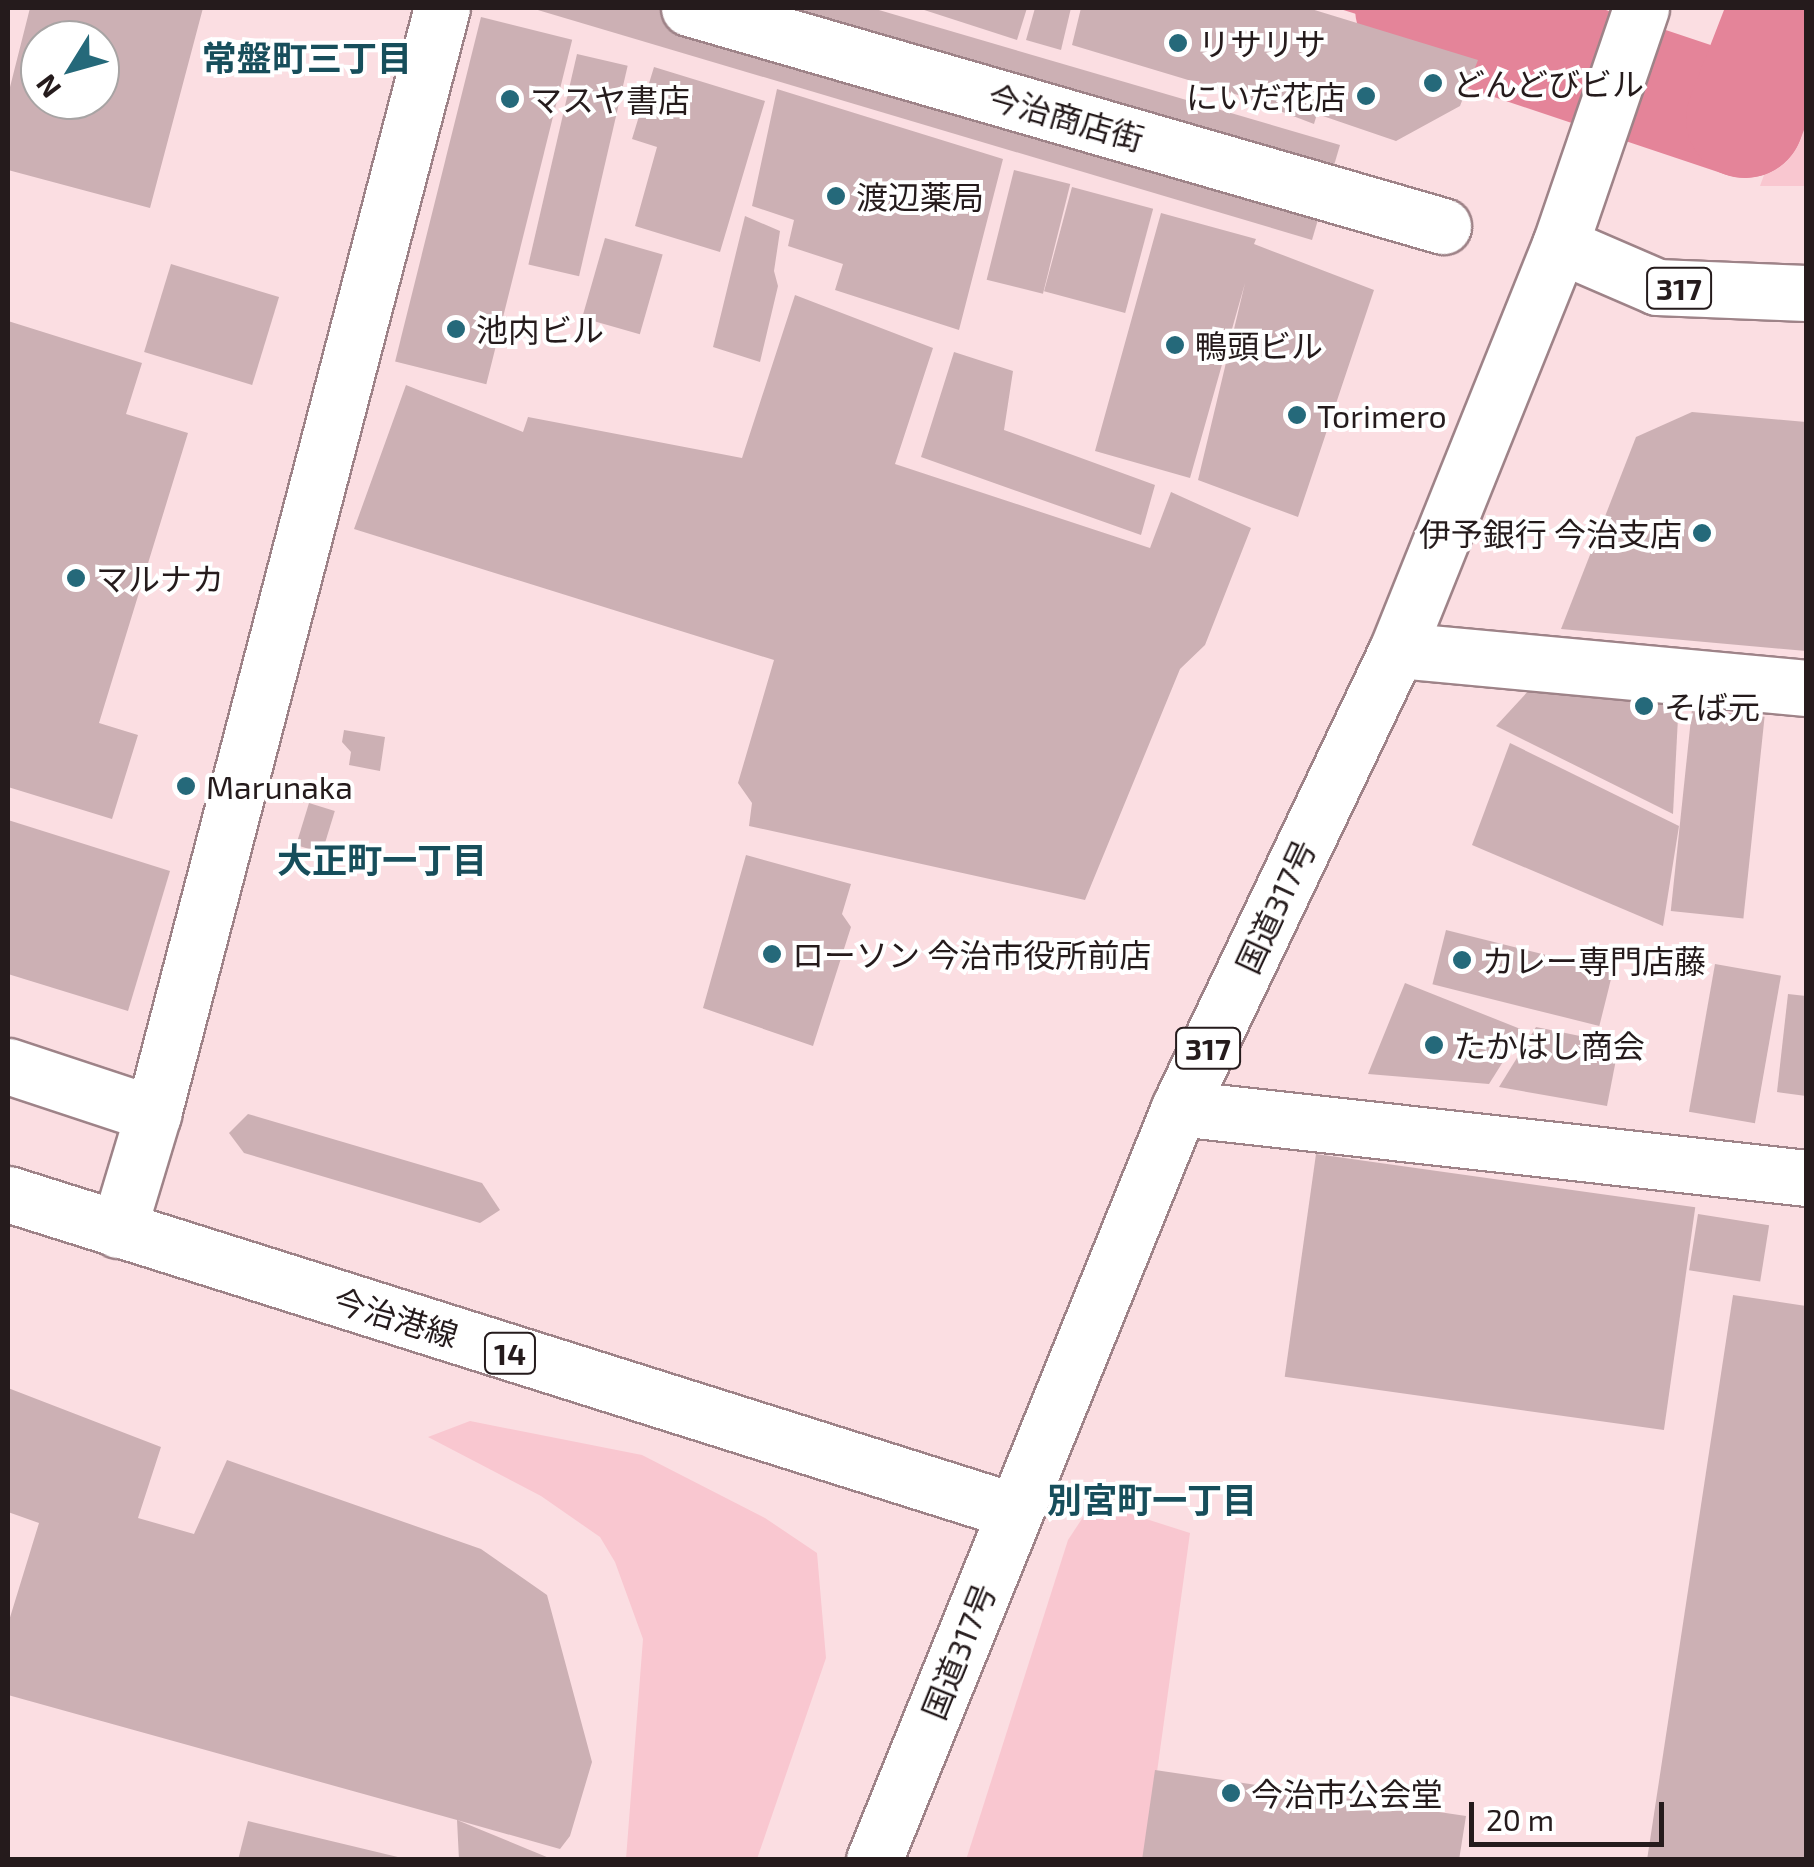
<!DOCTYPE html>
<html>
<head>
<meta charset="utf-8">
<style>
	body { margin:0 }
	#map { position:relative; width:1814px; height:1867px; overflow:hidden; background:#fbdee2; font-family:"Exo 2","Noto Sans JP",sans-serif }
	div>[style] { position:absolute }
	.green>* { inset:0; background:#f9c7d0 }
	.water>* { inset:0; background:#e48499 }
	.river>* { height:118px; margin:-59px; padding:0 59px; transform-origin:59px; border-radius:59px; background:#e48499 }
	.building>* { inset:0; background:#ccb0b4; transform-origin:0 0 }
	.roads { filter:drop-shadow(2px 0 #9e8388) drop-shadow(-2px 0 #9e8388) drop-shadow(0 2px #9e8388) drop-shadow(0 -2px #9e8388) }
	.street>* { height:55px; margin:-27.5px; padding:0 27.5px; transform-origin:27.5px; border-radius:27.5px; background:#fff }
	.primary>* { height:55px; margin:-27.5px; padding:0 27.5px; transform-origin:27.5px; border-radius:27.5px; background:#fff }
	.highway>* { height:55px; margin:-27.5px; padding:0 27.5px; transform-origin:27.5px; border-radius:27.5px; background:#fff }
	.dots>* { width:28px; height:28px; translate:-50% -50%; box-sizing:border-box; border:5px solid #fff; border-radius:50% }
	span { translate:-50% -50%; white-space:nowrap; text-align:center; line-height:1.15; -webkit-text-stroke:8px #fff; paint-order:stroke }
	.shield-label span { padding:2px 8px; background:#fff; border:2px solid; border-radius:8px; -webkit-text-stroke-width:0 }
	.shield-label { font-size:30px; color:#251b1c; font-weight:700 }
	.poi-label { font-size:32px; color:#251b1c }
	.left { translate:0 -50%; text-align:left }
	.right { translate:-100% -50%; text-align:right }
	.street-label { font-size:32px; color:#251b1c }
	.neighbourhood-label { font-size:35px; color:#174e5b; font-weight:700 }
	.frame { position:absolute; inset:0; border:10px solid #251b1c; pointer-events:none }
	.north { position:absolute; left:20px; top:20px; width:100px; height:100px; box-sizing:border-box; background:#fff; border:2px solid #a8a4a4; border-radius:50%; rotate:233deg; font-size:28px; font-weight:700; line-height:40px; text-align:center; color:#251b1c }
	.north::after { content:''; display:block; margin:auto; width:35px; height:45px; background:#25697a; clip-path:polygon(50% 0,100% 100%,50% 72%,0 100%) }
	.scale { position:absolute; left:1469px; top:1802px; width:195px; height:45px; box-sizing:border-box; border:5px solid #251b1c; border-top:0; padding-left:12px; font-size:30px; line-height:35px; white-space:nowrap; color:#251b1c; -webkit-text-stroke:8px #fff; paint-order:stroke }
</style>
</head>
<body>
<div id="map">
	<div class="green">
		<i style="clip-path:polygon(1806px 59px,1806px 186px,1760px 186px)"></i>
		<i style="clip-path:polygon(470px 1421px,642px 1455px,765px 1518px,817px 1553px,826px 1658px,757px 1859px,626px 1859px,643px 1639px,615px 1562px,600px 1537px,541px 1496px,428px 1437px)"></i>
		<i style="clip-path:polygon(1093px 1502px,1190px 1533px,1145px 1859px,966px 1860px,1068px 1540px)"></i>
	</div>
	<div class="water">
		<i style="clip-path:polygon(1337px 8px,1474px 8px,1494px 14px,1481px 53px)"></i>
	</div>
	<div class="river">
		<i style="left:1414px;top:8px;width:349px;rotate:18.5deg"></i>
		<i style="left:1745px;top:119px;width:119px;rotate:-68.8deg"></i>
	</div>
	<div class="building">
		<i style="clip-path:polygon(evenodd,30px 8px,203px 8px,150px 208px,8px 170px,8px 95px,30px 8px,40px 40px,100px 40px,100px 100px,40px 100px,40px 40px)"></i>
		<i style="clip-path:polygon(531px 8px,872px 8px,1340px 145px,1312px 240px)"></i>
		<i style="clip-path:polygon(918px 8px,1027px 8px,1017px 40px)"></i>
		<i style="clip-path:polygon(1035px 8px,1071px 8px,1061px 50px,1026px 40px)"></i>
		<i style="clip-path:polygon(1081px 8px,1308px 8px,1478px 60px,1460px 106px,1396px 141px,1317px 114px,1314px 124px,1238px 95px,1072px 45px)"></i>
		<i style="left:481px;top:17px;width:94px;height:355px;rotate:14deg"></i>
		<i style="left:577px;top:54px;width:52px;height:216px;rotate:13deg"></i>
		<i style="clip-path:polygon(654px 67px,765px 101px,720px 252px,635px 226px,657px 147px,632px 139px)"></i>
		<i style="clip-path:polygon(777px 89px,1003px 159px,959px 330px,835px 290px,843px 264px,788px 246px,794px 220px,752px 206px)"></i>
		<i style="left:1014px;top:170px;width:58px;height:113px;rotate:14deg"></i>
		<i style="left:1072px;top:187px;width:84px;height:108px;rotate:15deg"></i>
		<i style="clip-path:polygon(1161px 213px,1256px 239px,1254px 244px,1374px 290px,1298px 517px,1198px 480px,1245px 283px,1190px 478px,1095px 451px)"></i>
		<i style="clip-path:polygon(745px 216px,780px 231px,774px 271px,778px 286px,760px 362px,713px 347px)"></i>
		<i style="left:605px;top:238px;width:60px;height:83px;rotate:16deg"></i>
		<i style="left:171px;top:264px;width:113px;height:92px;rotate:17deg"></i>
		<i style="clip-path:polygon(795px 295px,933px 348px,895px 464px,1150px 548px,1171px 492px,1251px 528px,1205px 645px,1180px 669px,1085px 900px,749px 826px,752px 803px,738px 783px,774px 660px,354px 529px,406px 385px,523px 432px,528px 417px,742px 458px)"></i>
		<i style="clip-path:polygon(8px 321px,142px 363px,126px 414px,188px 433px,99px 723px,138px 735px,112px 819px,8px 787px)"></i>
		<i style="clip-path:polygon(954px 352px,1013px 371px,1004px 430px,1155px 485px,1141px 535px,921px 457px)"></i>
		<i style="clip-path:polygon(1692px 412px,1806px 422px,1806px 651px,1561px 629px,1636px 437px)"></i>
		<i style="clip-path:polygon(1543px 675px,1679px 698px,1673px 814px,1496px 726px)"></i>
		<i style="left:1692px;top:709px;width:73px;height:203px;rotate:6deg"></i>
		<i style="clip-path:polygon(344px 730px,385px 737px,380px 771px,349px 765px,351px 752px,342px 742px)"></i>
		<i style="clip-path:polygon(1510px 743px,1679px 826px,1663px 926px,1472px 845px)"></i>
		<i style="left:309px;top:803px;width:27px;height:44px;rotate:17deg"></i>
		<i style="clip-path:polygon(8px 820px,170px 871px,128px 1011px,8px 974px)"></i>
		<i style="clip-path:polygon(746px 855px,851px 884px,842px 914px,851px 927px,813px 1046px,703px 1008px)"></i>
		<i style="left:1446px;top:930px;width:172px;height:56px;rotate:14deg"></i>
		<i style="left:1715px;top:964px;width:67px;height:150px;rotate:10deg"></i>
		<i style="clip-path:polygon(1405px 983px,1523px 1030px,1489px 1084px,1368px 1074px)"></i>
		<i style="clip-path:polygon(1788px 994px,1806px 996px,1806px 1096px,1777px 1092px)"></i>
		<i style="clip-path:polygon(1536px 1027px,1619px 1044px,1607px 1106px,1499px 1087px)"></i>
		<i style="clip-path:polygon(248px 1114px,482px 1183px,500px 1210px,480px 1223px,244px 1153px,229px 1133px)"></i>
		<i style="left:1316px;top:1154px;width:383px;height:225px;rotate:8deg"></i>
		<i style="left:1698px;top:1214px;width:72px;height:57px;rotate:9deg"></i>
		<i style="clip-path:polygon(1733px 1295px,1806px 1306px,1806px 1860px,1647px 1860px)"></i>
		<i style="clip-path:polygon(8px 1388px,161px 1447px,138px 1518px,194px 1534px,227px 1460px,481px 1549px,547px 1595px,592px 1762px,570px 1836px,560px 1849px,457px 1820px,554px 1860px,459px 1860px,457px 1820px,8px 1695px,8px 1624px,39px 1523px,8px 1512px)"></i>
		<i style="clip-path:polygon(1155px 1770px,1466px 1816px,1459px 1860px,1142px 1860px)"></i>
		<i style="clip-path:polygon(248px 1821px,402px 1858px,402px 1860px,238px 1860px)"></i>
	</div>
	<div class="roads">
		<div class="street">
			<i style="left:689px;top:8px;width:785px;rotate:16.13deg"></i>
			<i style="left:1397px;top:650px;width:411px;rotate:5.3deg"></i>
			<i style="left:1179px;top:1108px;width:631px;rotate:6.37deg"></i>
			<i style="left:118px;top:1230px;width:121px;rotate:-73.2deg"></i>
			<i style="left:153px;top:1114px;width:1143px;rotate:-75.36deg"></i>
		</div>
		<div class="primary">
			<i style="left:1560px;top:245px;width:250px;rotate:-71.1deg"></i>
			<i style="left:8px;top:1066px;width:153px;rotate:18.3deg"></i>
			<i style="left:8px;top:1194px;width:1055px;rotate:17.49deg"></i>
		</div>
		<div class="highway">
			<i style="left:874px;top:1860px;width:811px;rotate:-67.92deg"></i>
			<i style="left:1179px;top:1108px;width:507px;rotate:-64.55deg"></i>
			<i style="left:1397px;top:650px;width:437px;rotate:-68.1deg"></i>
			<i style="left:1560px;top:245px;width:106px;rotate:23.4deg"></i>
			<i style="left:1657px;top:287px;width:149px;rotate:2.3deg"></i>
		</div>
	</div>
	<div class="dots">
		<i style="left:1178px;top:43px;background:#25697a"></i>
		<i style="left:1433px;top:83px;background:#25697a"></i>
		<i style="left:1366px;top:96px;background:#25697a"></i>
		<i style="left:510px;top:99px;background:#25697a"></i>
		<i style="left:836px;top:196px;background:#25697a"></i>
		<i style="left:456px;top:329px;background:#25697a"></i>
		<i style="left:1175px;top:345px;background:#25697a"></i>
		<i style="left:1297px;top:415px;background:#25697a"></i>
		<i style="left:1702px;top:533px;background:#25697a"></i>
		<i style="left:76px;top:578px;background:#25697a"></i>
		<i style="left:1644px;top:706px;background:#25697a"></i>
		<i style="left:186px;top:786px;background:#25697a"></i>
		<i style="left:772px;top:954px;background:#25697a"></i>
		<i style="left:1462px;top:960px;background:#25697a"></i>
		<i style="left:1434px;top:1045px;background:#25697a"></i>
		<i style="left:1231px;top:1793px;background:#25697a"></i>
	</div>
	<div class="shield-label">
		<span style="left:1679px;top:288px">317</span>
		<span style="left:1208px;top:1048px">317</span>
		<span style="left:510px;top:1353px">14</span>
	</div>
	<div class="poi-label">
		<span class="left" style="left:1198px;top:43px">リサリサ</span>
		<span class="left" style="left:1453px;top:83px">どんどびビル</span>
		<span class="right" style="left:1346px;top:96px">にいだ花店</span>
		<span class="left" style="left:530px;top:99px">マスヤ書店</span>
		<span class="left" style="left:856px;top:196px">渡辺薬局</span>
		<span class="left" style="left:476px;top:329px">池内ビル</span>
		<span class="left" style="left:1195px;top:345px">鴨頭ビル</span>
		<span class="left" style="left:1317px;top:415px">Torimero</span>
		<span class="right" style="left:1682px;top:533px">伊予銀行 今治支店</span>
		<span class="left" style="left:96px;top:578px">マルナカ</span>
		<span class="left" style="left:1664px;top:706px">そば元</span>
		<span class="left" style="left:206px;top:786px">Marunaka</span>
		<span class="left" style="left:792px;top:954px">ローソン 今治市役所前店</span>
		<span class="left" style="left:1482px;top:960px">カレー専門店藤</span>
		<span class="left" style="left:1454px;top:1045px">たかはし商会</span>
		<span class="left" style="left:1251px;top:1793px">今治市公会堂</span>
	</div>
	<div class="street-label">
		<span style="left:1066px;top:117px;rotate:16deg">今治商店街</span>
		<span style="left:1275px;top:906px;rotate:-65deg">国道317号</span>
		<span style="left:396px;top:1317px;rotate:17deg">今治港線</span>
		<span style="left:958px;top:1651px;rotate:-68deg">国道317号</span>
	</div>
	<div class="neighbourhood-label">
		<span style="left:307px;top:57px">常盤町三丁目</span>
		<span style="left:382px;top:859px">大正町一丁目</span>
		<span style="left:1152px;top:1499px">別宮町一丁目</span>
	</div>
	<div class="frame"></div>
	<div class="north">N</div>
	<div class="scale">20 m</div>
</div>
</body>
</html>
